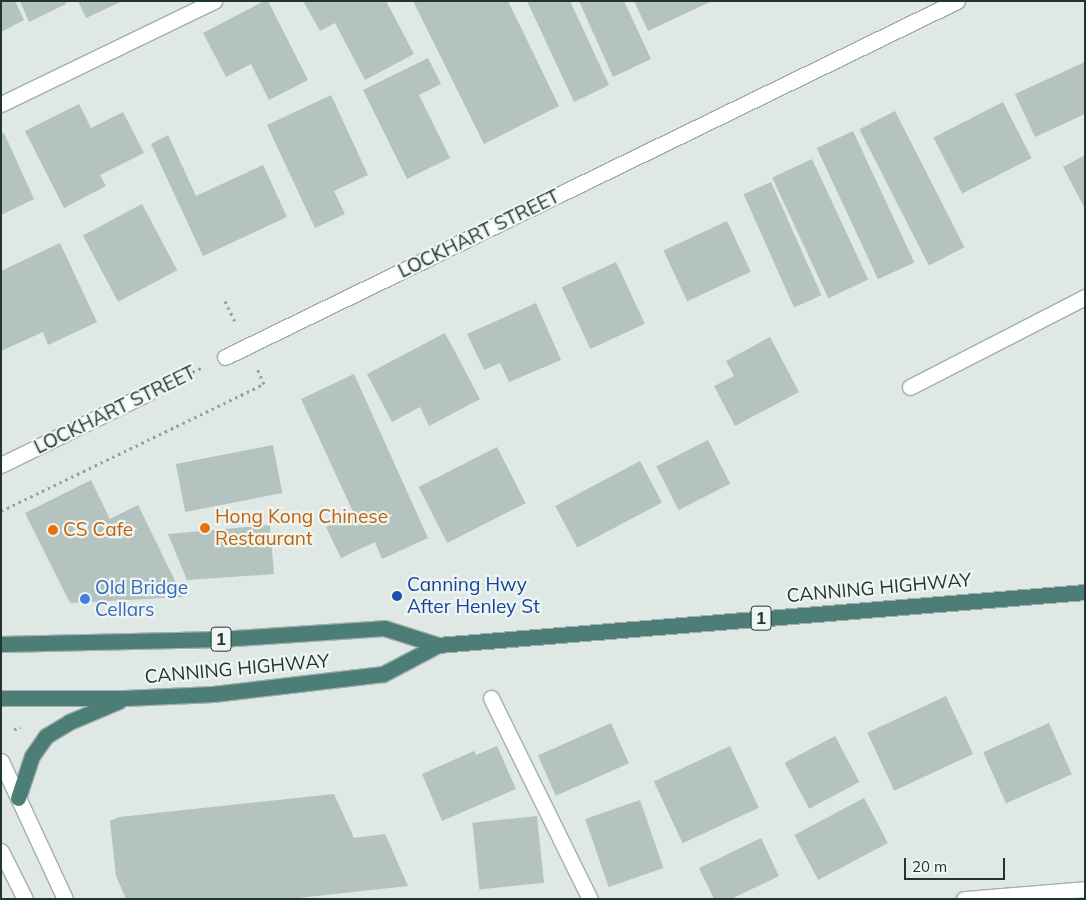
<!DOCTYPE html>
<html>
<head>
<meta charset="utf-8">
<style>
	body { margin:0 }
	#map { position:relative; width:1086px; height:900px; overflow:hidden; background:#dfe8e5; font-family:Mulish,sans-serif }
	div>[style] { position:absolute }
	.building>* { inset:0; background:#b4c3be; transform-origin:0 0 }
	.path>* { height:3px; margin-top:-1.5px; transform-origin:0; background:repeating-linear-gradient(90deg,#82a9a1 0 2.5px,transparent 0 6.5px) }
	.roads { filter:drop-shadow(1px 0 #a2afac) drop-shadow(-1px 0 #a2afac) drop-shadow(0 1px #a2afac) drop-shadow(0 -1px #a2afac) }
	.service>* { height:15px; margin:-7.5px; padding:0 7.5px; transform-origin:7.5px; border-radius:7.5px; background:#fff }
	.minor>* { height:15px; margin:-7.5px; padding:0 7.5px; transform-origin:7.5px; border-radius:7.5px; background:#fff }
	.tertiary>* { height:15px; margin:-7.5px; padding:0 7.5px; transform-origin:7.5px; border-radius:7.5px; background:#fff }
	.trunk>* { height:15px; margin:-7.5px; padding:0 7.5px; transform-origin:7.5px; border-radius:7.5px; background:#4c7d76 }
	.dots>* { width:14px; height:14px; translate:-50% -50%; box-sizing:border-box; border:2px solid #eef5f3; border-radius:50% }
	span { translate:-50% -50%; white-space:nowrap; text-align:center; line-height:1.15; -webkit-text-stroke:4.5px #eef5f3; paint-order:stroke }
	.shield-label span { padding:1px 4px; background:#eef5f3; border:1px solid; border-radius:4px; -webkit-text-stroke-width:0 }
	.shield-label { font-size:18px; color:#213633; font-weight:700 }
	.street-label { font-size:19px; color:#213633 }
	.food-label { font-size:19px; color:#c56008 }
	.left { translate:0 -50%; text-align:left }
	.transit-label { font-size:19px; color:#164399 }
	.shop-label { font-size:19px; color:#366cbe }
	.frame { position:absolute; inset:0; border:2px solid #213633; pointer-events:none }
	.scale { position:absolute; left:904px; top:858px; width:101px; height:22px; box-sizing:border-box; border:2px solid #213633; border-top:0; padding-left:6px; font-size:15px; line-height:18px; white-space:nowrap; color:#213633; -webkit-text-stroke:4px #eef5f3; paint-order:stroke }
</style>
</head>
<body>
<div id="map">
	<div class="building">
		<i style="clip-path:polygon(1px 1px,15px 1px,24px 20px,1px 32px)"></i>
		<i style="clip-path:polygon(20px 1px,65px 1px,66px 4px,29px 22px)"></i>
		<i style="clip-path:polygon(78px 1px,123px 1px,86px 18px)"></i>
		<i style="clip-path:polygon(264px 1px,268px 1px,308px 80px,269px 100px,251px 64px,226px 77px,203px 33px)"></i>
		<i style="clip-path:polygon(303px 1px,386px 1px,414px 54px,365px 80px,335px 23px,320px 31px)"></i>
		<i style="clip-path:polygon(413px 1px,508px 1px,559px 106px,484px 144px)"></i>
		<i style="clip-path:polygon(527px 1px,570px 1px,609px 85px,574px 102px)"></i>
		<i style="clip-path:polygon(579px 1px,624px 1px,651px 59px,613px 77px)"></i>
		<i style="clip-path:polygon(634px 1px,712px 1px,648px 31px)"></i>
		<i style="clip-path:polygon(428px 58px,441px 84px,419px 95px,450px 158px,407px 179px,363px 90px)"></i>
		<i style="clip-path:polygon(1085px 62px,1085px 114px,1035px 137px,1015px 94px)"></i>
		<i style="clip-path:polygon(331px 95px,368px 175px,334px 191px,345px 214px,315px 228px,267px 125px)"></i>
		<i style="left:1003px;top:102px;width:63px;height:78px;rotate:63deg"></i>
		<i style="clip-path:polygon(79px 104px,91px 128px,123px 112px,144px 153px,100px 175px,106px 186px,64px 208px,25px 131px)"></i>
		<i style="left:895px;top:111px;width:153px;height:40px;rotate:63deg"></i>
		<i style="left:853px;top:131px;width:145px;height:40px;rotate:65deg"></i>
		<i style="clip-path:polygon(4px 133px,34px 199px,1px 215px,1px 134px)"></i>
		<i style="clip-path:polygon(168px 135px,196px 196px,263px 165px,287px 217px,203px 256px,151px 144px)"></i>
		<i style="clip-path:polygon(1085px 155px,1085px 209px,1063px 167px)"></i>
		<i style="left:812px;top:159px;width:133px;height:44px;rotate:65deg"></i>
		<i style="left:771px;top:182px;width:124px;height:30px;rotate:66deg"></i>
		<i style="left:142px;top:204px;width:75px;height:67px;rotate:62deg"></i>
		<i style="left:727px;top:221px;width:56px;height:70px;rotate:65deg"></i>
		<i style="clip-path:polygon(60px 243px,97px 322px,48px 345px,43px 332px,1px 351px,1px 271px)"></i>
		<i style="left:616px;top:262px;width:68px;height:60px;rotate:65deg"></i>
		<i style="clip-path:polygon(536px 303px,561px 360px,509px 382px,500px 363px,484px 370px,467px 334px)"></i>
		<i style="clip-path:polygon(445px 333px,480px 399px,429px 426px,420px 407px,392px 422px,367px 374px)"></i>
		<i style="clip-path:polygon(770px 337px,799px 392px,735px 426px,714px 386px,734px 376px,726px 361px)"></i>
		<i style="clip-path:polygon(354px 374px,428px 538px,382px 559px,375px 542px,341px 558px,326px 527px,354px 514px,301px 399px)"></i>
		<i style="left:708px;top:440px;width:49px;height:58px;rotate:63deg"></i>
		<i style="left:273px;top:445px;width:49px;height:99px;rotate:79deg"></i>
		<i style="left:497px;top:447px;width:63px;height:88px;rotate:63deg"></i>
		<i style="left:640px;top:461px;width:47px;height:96px;rotate:62deg"></i>
		<i style="clip-path:polygon(91px 480px,110px 519px,138px 505px,183px 597px,70px 603px,25px 513px)"></i>
		<i style="clip-path:polygon(270px 525px,274px 574px,187px 580px,168px 534px)"></i>
		<i style="left:946px;top:696px;width:64px;height:87px;rotate:65deg"></i>
		<i style="left:611px;top:723px;width:44px;height:80px;rotate:66deg"></i>
		<i style="left:1049px;top:723px;width:56px;height:72px;rotate:66deg"></i>
		<i style="left:835px;top:736px;width:52px;height:57px;rotate:62deg"></i>
		<i style="clip-path:polygon(497px 746px,516px 789px,442px 821px,422px 774px,474px 751px,476px 755px)"></i>
		<i style="left:730px;top:746px;width:68px;height:84px;rotate:65deg"></i>
		<i style="clip-path:polygon(334px 794px,354px 838px,385px 834px,408px 886px,289px 899px,126px 899px,116px 876px,110px 821px,119px 817px)"></i>
		<i style="left:864px;top:798px;width:51px;height:79px;rotate:62deg"></i>
		<i style="left:640px;top:800px;width:72px;height:58px;rotate:71deg"></i>
		<i style="left:537px;top:816px;width:67px;height:65px;rotate:84deg"></i>
		<i style="clip-path:polygon(761px 838px,779px 876px,731px 899px,714px 899px,699px 868px)"></i>
	</div>
	<div class="path">
		<i style="left:225px;top:301px;width:25px;rotate:64deg"></i>
		<i style="left:169px;top:383px;width:38px;rotate:-25deg"></i>
		<i style="left:1px;top:511px;width:292px;rotate:-25.8deg"></i>
		<i style="left:264px;top:384px;width:17px;rotate:-114deg"></i>
		<i style="left:14px;top:729px;width:7px;rotate:-8deg"></i>
	</div>
	<div class="roads">
		<div class="service">
			<i style="left:1px;top:104px;width:237px;rotate:-25.8deg"></i>
			<i style="left:910px;top:387px;width:197px;rotate:-27.2deg"></i>
			<i style="left:491px;top:698px;width:224px;rotate:63.8deg"></i>
			<i style="left:964px;top:899px;width:121px;rotate:-4.7deg"></i>
		</div>
		<div class="minor">
			<i style="left:225px;top:357px;width:814px;rotate:-25.94deg"></i>
			<i style="left:1px;top:465px;width:164px;rotate:-26.1deg"></i>
		</div>
		<div class="tertiary">
			<i style="left:1px;top:761px;width:152px;rotate:65.1deg"></i>
			<i style="left:1px;top:851px;width:54px;rotate:63.4deg"></i>
		</div>
		<div class="trunk">
			<i style="left:1px;top:644px;width:219px;rotate:-1.3deg"></i>
			<i style="left:220px;top:639px;width:164px;rotate:-3.8deg"></i>
			<i style="left:384px;top:628px;width:57px;rotate:17.5deg"></i>
			<i style="left:438px;top:645px;width:649px;rotate:-4.68deg"></i>
			<i style="left:1px;top:698px;width:124px"></i>
			<i style="left:125px;top:698px;width:88px;rotate:-2.6deg"></i>
			<i style="left:213px;top:694px;width:171px;rotate:-6.7deg"></i>
			<i style="left:383px;top:674px;width:62px;rotate:-27.8deg"></i>
			<i style="left:18px;top:798px;width:44px;rotate:-71.6deg"></i>
			<i style="left:32px;top:756px;width:24px;rotate:-55deg"></i>
			<i style="left:46px;top:736px;width:27px;rotate:-31deg"></i>
			<i style="left:69px;top:722px;width:54px;rotate:-22.8deg"></i>
		</div>
	</div>
	<div class="dots">
		<i style="left:205px;top:528px;background:#e8710a"></i>
		<i style="left:53px;top:530px;background:#e8710a"></i>
		<i style="left:397px;top:596px;background:#1a4fb4"></i>
		<i style="left:85px;top:599px;background:#3f7fe0"></i>
	</div>
	<div class="shield-label">
		<span style="left:761px;top:618px">1</span>
		<span style="left:221px;top:639px">1</span>
	</div>
	<div class="street-label">
		<span style="left:479px;top:234px;rotate:-26deg">LOCKHART STREET</span>
		<span style="left:115px;top:410px;rotate:-26deg">LOCKHART STREET</span>
		<span style="left:879px;top:588px;rotate:-5deg">CANNING HIGHWAY</span>
		<span style="left:237px;top:669px;rotate:-5deg">CANNING HIGHWAY</span>
	</div>
	<div class="food-label">
		<span class="left" style="left:215px;top:528px">Hong Kong Chinese<br>Restaurant</span>
		<span class="left" style="left:63px;top:530px">CS Cafe</span>
	</div>
	<div class="transit-label">
		<span class="left" style="left:407px;top:596px">Canning Hwy<br>After Henley St</span>
	</div>
	<div class="shop-label">
		<span class="left" style="left:95px;top:599px">Old Bridge<br>Cellars</span>
	</div>
	<div class="frame"></div>
	<div class="scale">20 m</div>
</div>
</body>
</html>
